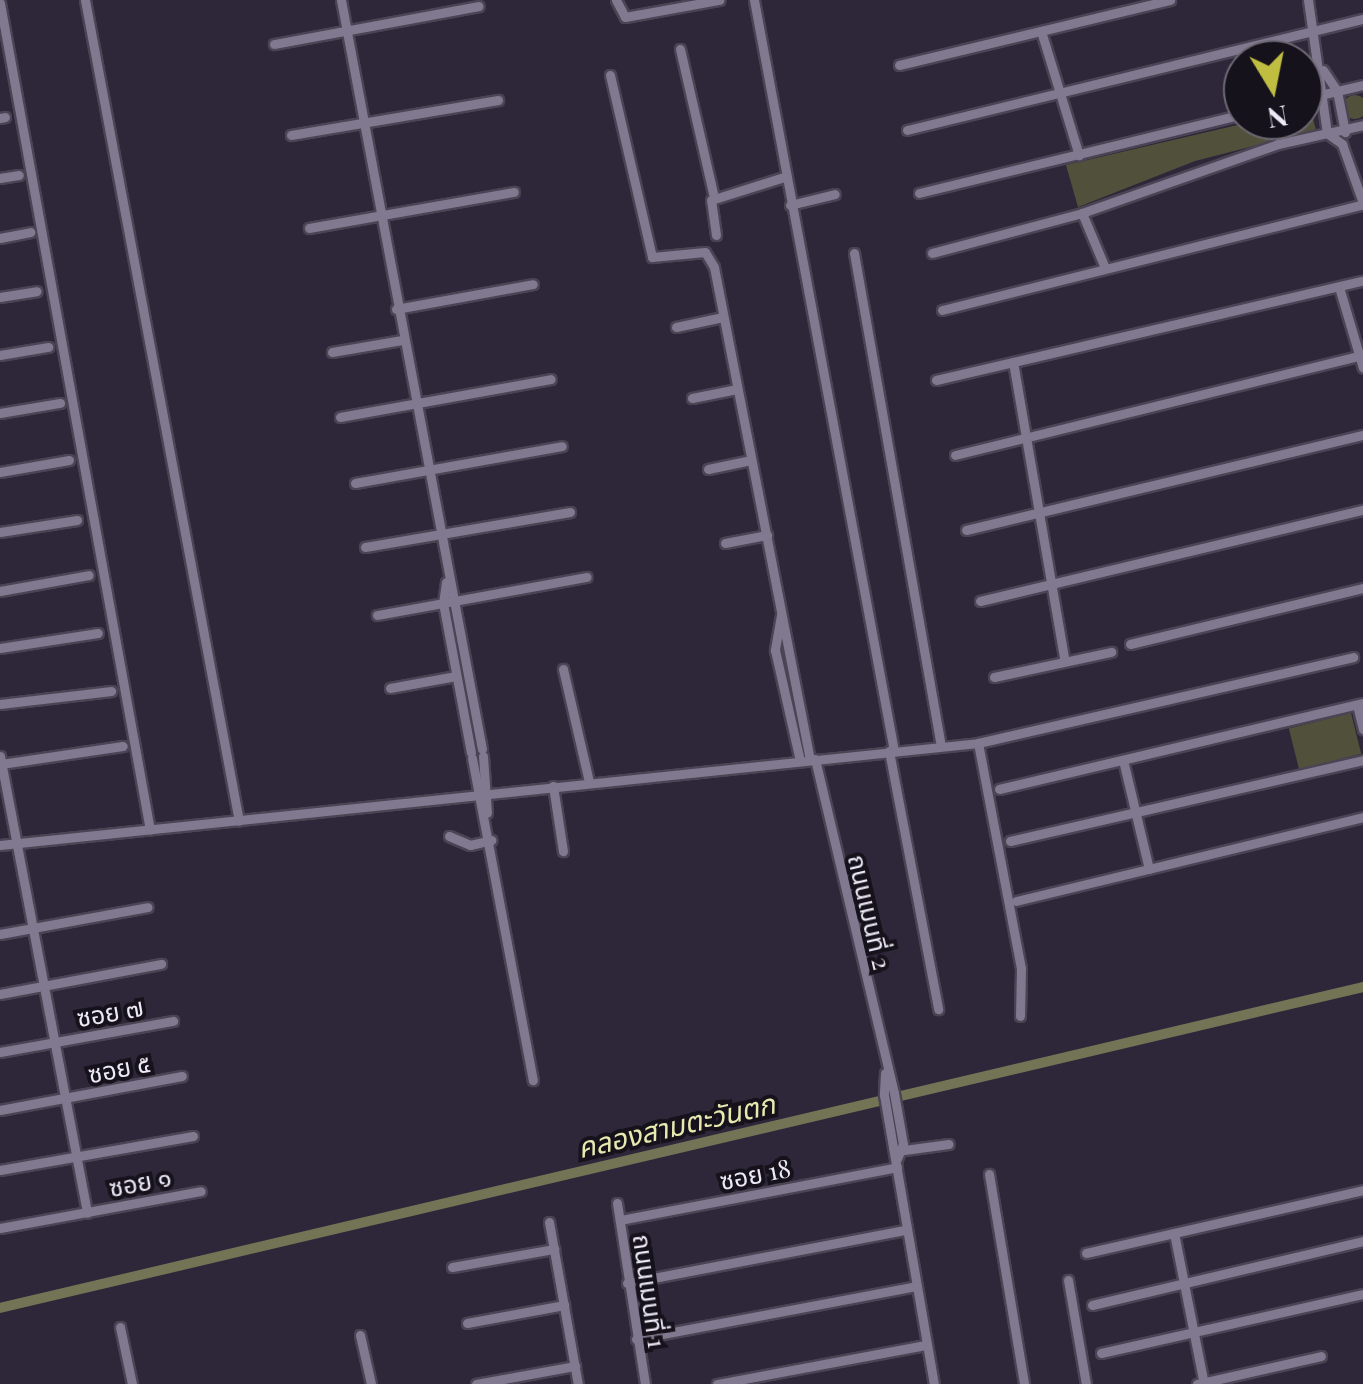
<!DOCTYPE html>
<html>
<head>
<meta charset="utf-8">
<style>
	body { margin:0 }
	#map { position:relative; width:1363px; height:1384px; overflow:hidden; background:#2e273a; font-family:"Playfair Display","Noto Sans Thai",serif }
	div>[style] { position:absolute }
	.green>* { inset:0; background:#51513b; transform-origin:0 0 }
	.round { border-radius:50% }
	.canal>* { height:10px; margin:-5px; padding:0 5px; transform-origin:5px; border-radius:5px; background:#737356 }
	.roads { filter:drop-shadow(2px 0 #4a4454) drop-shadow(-2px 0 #4a4454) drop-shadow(0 2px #4a4454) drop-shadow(0 -2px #4a4454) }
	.street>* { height:9px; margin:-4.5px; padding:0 4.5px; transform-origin:4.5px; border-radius:4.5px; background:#81798f }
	span { translate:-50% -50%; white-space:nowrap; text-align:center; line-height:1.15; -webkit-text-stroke:8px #15121b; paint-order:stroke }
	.street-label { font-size:25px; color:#ede9f6 }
	.water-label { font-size:28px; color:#e8e9b1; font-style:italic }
	.north { position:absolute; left:1223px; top:40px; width:100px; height:100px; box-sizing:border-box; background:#15121b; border:2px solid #6b6873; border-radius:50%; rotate:170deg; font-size:28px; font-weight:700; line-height:40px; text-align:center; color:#ede9f6 }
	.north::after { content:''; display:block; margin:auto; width:35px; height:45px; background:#c0be41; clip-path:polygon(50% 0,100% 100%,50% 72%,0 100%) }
</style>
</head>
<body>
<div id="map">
	<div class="green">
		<i class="round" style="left:1343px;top:95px;width:24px;height:24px"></i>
		<i style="clip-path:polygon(1310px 108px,1316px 130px,1195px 161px,1078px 207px,1066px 165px,1259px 120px,1303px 120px,1303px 110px)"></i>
		<i style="left:1351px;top:713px;width:42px;height:64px;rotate:76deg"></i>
	</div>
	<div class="canal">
		<i style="left:0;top:1308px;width:1400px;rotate:-13.25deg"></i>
	</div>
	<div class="roads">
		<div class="street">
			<i style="left:85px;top:0;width:835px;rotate:79.38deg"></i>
			<i style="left:341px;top:0;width:762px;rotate:79.34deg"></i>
			<i style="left:616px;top:0;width:19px;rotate:62deg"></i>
			<i style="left:625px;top:17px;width:96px;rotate:-10.3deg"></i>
			<i style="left:754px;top:0;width:764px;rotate:79.44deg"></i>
			<i style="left:1308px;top:0;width:134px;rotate:81.9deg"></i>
			<i style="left:1327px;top:133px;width:19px;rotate:36deg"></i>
			<i style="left:1342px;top:144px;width:63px;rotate:70.4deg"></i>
			<i style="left:0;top:3px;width:840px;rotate:79.72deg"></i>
			<i style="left:1041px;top:31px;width:130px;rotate:73deg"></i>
			<i style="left:274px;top:44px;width:208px;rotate:-10.5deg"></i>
			<i style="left:680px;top:49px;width:153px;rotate:77.1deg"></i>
			<i style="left:899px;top:65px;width:279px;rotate:-13.5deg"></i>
			<i style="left:1323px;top:70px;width:25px;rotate:56deg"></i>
			<i style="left:1337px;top:91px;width:42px;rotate:79deg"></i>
			<i style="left:610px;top:75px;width:187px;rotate:77deg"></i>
			<i style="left:652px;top:257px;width:53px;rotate:-5.4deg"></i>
			<i style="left:705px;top:252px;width:17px;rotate:59deg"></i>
			<i style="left:714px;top:267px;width:502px;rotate:78.98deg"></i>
			<i style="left:1303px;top:99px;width:62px;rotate:-13.1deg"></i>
			<i style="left:0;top:118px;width:5px;rotate:-11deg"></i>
			<i style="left:907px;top:130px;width:469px;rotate:-13.7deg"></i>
			<i style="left:291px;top:135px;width:210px;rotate:-9.6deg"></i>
			<i style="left:0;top:178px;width:19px;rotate:-9deg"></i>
			<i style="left:919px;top:193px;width:333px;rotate:-13.7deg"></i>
			<i style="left:790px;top:205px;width:46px;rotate:-13.7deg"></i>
			<i style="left:1082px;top:213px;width:60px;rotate:67.3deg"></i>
			<i style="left:309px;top:228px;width:208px;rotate:-10deg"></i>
			<i style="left:716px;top:235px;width:35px;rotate:-98deg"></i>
			<i style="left:711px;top:200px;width:77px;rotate:-17.5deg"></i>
			<i style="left:0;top:238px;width:31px;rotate:-11deg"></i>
			<i style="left:854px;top:253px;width:499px;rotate:80deg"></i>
			<i style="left:932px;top:253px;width:155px;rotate:-14.9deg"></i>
			<i style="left:1082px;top:213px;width:208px;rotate:-19.4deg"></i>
			<i style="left:1278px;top:144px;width:87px;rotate:-12.6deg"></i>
			<i style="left:1339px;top:287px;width:84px;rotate:73.5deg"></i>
			<i style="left:0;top:297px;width:37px;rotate:-9deg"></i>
			<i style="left:396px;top:309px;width:139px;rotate:-10.3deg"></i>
			<i style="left:942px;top:310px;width:434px;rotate:-14.1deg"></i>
			<i style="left:676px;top:327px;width:48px;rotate:-12deg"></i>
			<i style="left:332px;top:352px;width:71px;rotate:-9.7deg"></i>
			<i style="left:0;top:355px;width:49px;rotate:-9.5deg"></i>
			<i style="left:1013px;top:362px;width:304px;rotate:80.2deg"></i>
			<i style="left:936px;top:380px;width:438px;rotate:-13.1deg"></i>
			<i style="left:692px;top:398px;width:46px;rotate:-11.3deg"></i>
			<i style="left:0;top:413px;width:61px;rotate:-9.5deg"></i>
			<i style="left:340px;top:417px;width:214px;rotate:-10.2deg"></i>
			<i style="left:955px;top:455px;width:420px;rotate:-13.8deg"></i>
			<i style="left:708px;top:469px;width:44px;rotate:-11.8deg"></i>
			<i style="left:0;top:472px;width:70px;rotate:-9.9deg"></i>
			<i style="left:355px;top:483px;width:210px;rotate:-10.1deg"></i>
			<i style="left:966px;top:530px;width:408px;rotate:-13.5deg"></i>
			<i style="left:0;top:532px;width:78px;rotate:-8.9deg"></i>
			<i style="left:725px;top:543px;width:43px;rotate:-10.8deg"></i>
			<i style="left:365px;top:547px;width:208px;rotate:-9.7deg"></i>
			<i style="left:446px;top:582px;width:21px;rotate:98deg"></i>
			<i style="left:443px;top:603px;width:152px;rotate:79.4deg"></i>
			<i style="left:0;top:591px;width:90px;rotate:-10.2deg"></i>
			<i style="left:980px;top:601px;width:394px;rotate:-13.4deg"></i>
			<i style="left:377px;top:615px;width:213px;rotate:-10.3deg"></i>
			<i style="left:781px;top:615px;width:36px;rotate:100deg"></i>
			<i style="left:775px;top:650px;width:114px;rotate:77.3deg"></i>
			<i style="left:1130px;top:644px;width:240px;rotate:-13.5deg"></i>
			<i style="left:0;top:648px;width:99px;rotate:-8.7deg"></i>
			<i style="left:563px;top:669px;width:116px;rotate:77deg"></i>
			<i style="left:994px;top:677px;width:120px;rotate:-12.1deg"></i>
			<i style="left:390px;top:688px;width:67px;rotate:-10.3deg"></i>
			<i style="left:0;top:704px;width:112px;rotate:-6.7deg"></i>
			<i style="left:1357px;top:705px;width:25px;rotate:76deg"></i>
			<i style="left:978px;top:743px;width:229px;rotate:79.2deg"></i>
			<i style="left:1021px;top:968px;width:48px;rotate:91.2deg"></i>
			<i style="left:889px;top:751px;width:263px;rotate:79.2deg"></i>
			<i style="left:0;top:756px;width:465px;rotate:79.2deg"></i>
			<i style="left:483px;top:756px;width:57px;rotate:86deg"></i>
			<i style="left:472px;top:758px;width:328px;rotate:79.3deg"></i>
			<i style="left:815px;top:759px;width:343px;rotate:76.7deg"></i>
			<i style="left:894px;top:1093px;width:52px;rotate:80deg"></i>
			<i style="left:903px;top:1144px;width:16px;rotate:112deg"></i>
			<i style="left:1123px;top:760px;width:112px;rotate:76.6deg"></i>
			<i style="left:1px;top:764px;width:123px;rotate:-8.4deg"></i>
			<i style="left:553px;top:786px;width:66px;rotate:81.3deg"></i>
			<i style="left:999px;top:789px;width:374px;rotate:-13.3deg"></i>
			<i style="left:449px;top:836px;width:23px;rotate:23deg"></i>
			<i style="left:470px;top:845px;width:22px;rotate:-13deg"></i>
			<i style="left:1010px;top:841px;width:362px;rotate:-12.9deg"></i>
			<i style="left:0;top:845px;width:983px;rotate:-5.95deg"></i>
			<i style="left:978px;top:743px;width:385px;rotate:-12.9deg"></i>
			<i style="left:1016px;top:901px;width:357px;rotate:-13.6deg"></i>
			<i style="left:0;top:934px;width:150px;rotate:-10.3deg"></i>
			<i style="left:0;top:994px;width:164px;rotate:-10.6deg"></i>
			<i style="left:0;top:1052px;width:176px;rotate:-10.2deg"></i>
			<i style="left:885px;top:1073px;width:22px;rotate:93deg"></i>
			<i style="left:884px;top:1095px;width:293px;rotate:80.2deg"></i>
			<i style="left:0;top:1110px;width:185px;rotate:-10.6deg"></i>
			<i style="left:897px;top:1151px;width:52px;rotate:-7.7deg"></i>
			<i style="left:0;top:1170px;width:196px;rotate:-10deg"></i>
			<i style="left:989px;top:1174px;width:213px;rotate:80.5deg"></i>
			<i style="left:617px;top:1203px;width:183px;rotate:81.2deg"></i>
			<i style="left:620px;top:1220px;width:282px;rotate:-10.8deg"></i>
			<i style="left:549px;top:1222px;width:165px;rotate:79.9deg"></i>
			<i style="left:0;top:1228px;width:204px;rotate:-10.4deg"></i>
			<i style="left:1174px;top:1233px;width:154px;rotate:78.8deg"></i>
			<i style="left:1086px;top:1253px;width:284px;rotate:-12.8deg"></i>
			<i style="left:452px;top:1267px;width:104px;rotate:-10deg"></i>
			<i style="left:1068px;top:1280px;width:106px;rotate:80.2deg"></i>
			<i style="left:627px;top:1283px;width:284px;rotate:-10.8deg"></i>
			<i style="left:1092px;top:1305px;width:278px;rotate:-13.3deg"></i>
			<i style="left:467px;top:1323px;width:99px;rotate:-10.5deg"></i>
			<i style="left:120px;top:1327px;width:58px;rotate:78.1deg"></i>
			<i style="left:360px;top:1335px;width:50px;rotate:77.3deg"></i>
			<i style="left:636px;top:1339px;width:285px;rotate:-10.7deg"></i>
			<i style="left:1101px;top:1353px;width:269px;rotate:-12.7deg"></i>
			<i style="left:476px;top:1384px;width:101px;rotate:-10.3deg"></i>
			<i style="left:717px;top:1384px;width:213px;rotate:-10.6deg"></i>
			<i style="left:1197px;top:1384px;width:127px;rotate:-12.7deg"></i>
		</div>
	</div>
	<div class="street-label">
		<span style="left:870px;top:912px;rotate:77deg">ถนนเมนที่ 2</span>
		<span style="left:110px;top:1012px;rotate:-10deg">ซอย ๗</span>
		<span style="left:119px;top:1068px;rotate:-11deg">ซอย ๕</span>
		<span style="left:755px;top:1174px;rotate:-11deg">ซอย 18</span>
		<span style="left:140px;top:1182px;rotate:-11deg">ซอย ๑</span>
		<span style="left:650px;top:1291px;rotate:82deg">ถนนเมนที่ 1</span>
	</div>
	<div class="water-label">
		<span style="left:676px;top:1125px;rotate:-13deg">คลองสามตะวันตก</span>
	</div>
	<div class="north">N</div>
</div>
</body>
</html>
